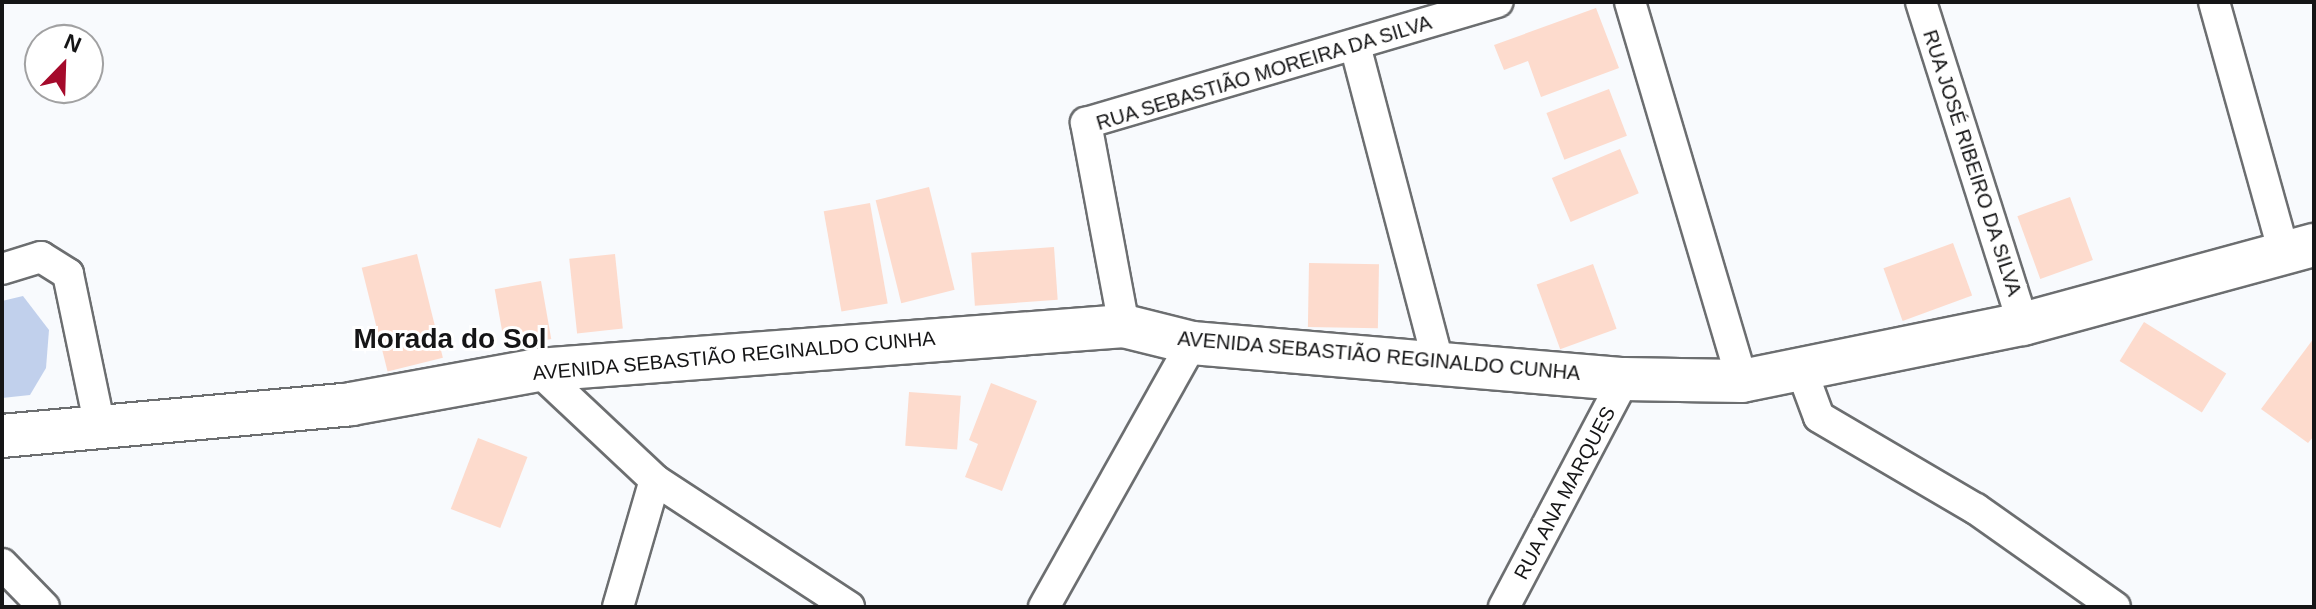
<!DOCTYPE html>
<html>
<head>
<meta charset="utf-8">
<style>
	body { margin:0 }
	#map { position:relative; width:2316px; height:609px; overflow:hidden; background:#f8fafd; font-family:Helvetica,sans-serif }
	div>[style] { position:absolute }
	.green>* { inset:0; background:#c1d0ec }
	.building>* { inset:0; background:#fddbcd; transform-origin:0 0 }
	.roads { filter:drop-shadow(2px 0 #6c6e70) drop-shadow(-2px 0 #6c6e70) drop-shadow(0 2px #6c6e70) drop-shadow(0 -2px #6c6e70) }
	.street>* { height:30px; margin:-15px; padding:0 15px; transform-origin:15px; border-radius:15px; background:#fff }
	.secondary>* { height:42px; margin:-21px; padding:0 21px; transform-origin:21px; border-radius:21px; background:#fff }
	span { translate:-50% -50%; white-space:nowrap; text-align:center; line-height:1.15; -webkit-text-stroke:6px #fff; paint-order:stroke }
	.street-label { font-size:20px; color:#151516 }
	.district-label { font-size:28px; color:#151516; font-weight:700 }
	.frame { position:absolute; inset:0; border:4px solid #151516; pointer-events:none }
	.north { position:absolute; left:24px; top:24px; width:80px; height:80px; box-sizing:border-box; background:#fff; border:2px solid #a1a1a2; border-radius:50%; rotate:23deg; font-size:22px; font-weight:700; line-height:32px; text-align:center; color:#151516 }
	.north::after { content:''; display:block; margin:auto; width:28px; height:36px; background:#a50a2b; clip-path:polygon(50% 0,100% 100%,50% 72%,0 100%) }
</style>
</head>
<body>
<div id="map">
	<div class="green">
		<i style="clip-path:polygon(23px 296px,49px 330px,46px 368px,30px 395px,2px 398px,2px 301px)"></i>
	</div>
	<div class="building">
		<i style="clip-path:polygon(1596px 8px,1619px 68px,1541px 97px,1528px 61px,1504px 70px,1494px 45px)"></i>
		<i style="left:1609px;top:89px;width:50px;height:67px;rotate:69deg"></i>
		<i style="left:1620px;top:149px;width:48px;height:74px;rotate:67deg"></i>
		<i style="left:929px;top:187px;width:106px;height:55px;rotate:76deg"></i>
		<i style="left:2070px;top:197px;width:67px;height:56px;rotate:70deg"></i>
		<i style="left:870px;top:203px;width:102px;height:47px;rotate:80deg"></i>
		<i style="left:1953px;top:243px;width:56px;height:74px;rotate:70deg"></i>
		<i style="left:1054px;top:247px;width:53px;height:83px;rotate:86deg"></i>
		<i style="left:417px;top:254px;width:107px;height:57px;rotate:76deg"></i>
		<i style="left:615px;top:254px;width:75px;height:46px;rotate:84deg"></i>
		<i style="left:1309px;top:263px;width:70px;height:64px;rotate:1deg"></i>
		<i style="left:1593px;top:264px;width:69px;height:60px;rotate:70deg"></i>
		<i style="left:541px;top:281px;width:59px;height:47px;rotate:80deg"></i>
		<i style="left:2144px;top:322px;width:97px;height:46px;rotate:32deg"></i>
		<i style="clip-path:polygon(2314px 338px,2314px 436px,2308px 443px,2261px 409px)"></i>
		<i style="clip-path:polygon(991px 383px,1037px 401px,1002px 491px,965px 477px,978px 444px,969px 440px)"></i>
		<i style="left:909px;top:392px;width:52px;height:54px;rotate:4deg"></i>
		<i style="left:478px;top:438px;width:53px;height:76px;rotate:21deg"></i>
	</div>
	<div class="roads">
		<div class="street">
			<i style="left:1630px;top:2px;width:395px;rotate:73.5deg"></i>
			<i style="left:1921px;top:2px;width:338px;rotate:72.4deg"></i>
			<i style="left:2214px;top:2px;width:260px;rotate:74.4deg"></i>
			<i style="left:1356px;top:49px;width:319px;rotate:75.3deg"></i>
			<i style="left:2px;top:269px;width:41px;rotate:-17.1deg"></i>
			<i style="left:41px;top:257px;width:32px;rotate:32deg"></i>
			<i style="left:68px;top:274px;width:161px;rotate:78.2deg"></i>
			<i style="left:1124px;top:326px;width:207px;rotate:-100.6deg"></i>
			<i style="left:1086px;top:123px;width:429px;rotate:-16.4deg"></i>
			<i style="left:1800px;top:366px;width:54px;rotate:69.6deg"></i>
			<i style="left:1819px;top:417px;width:182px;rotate:30.4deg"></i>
			<i style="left:1976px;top:509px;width:170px;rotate:35.2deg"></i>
			<i style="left:538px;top:370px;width:161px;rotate:43.2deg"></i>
			<i style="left:655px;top:480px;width:232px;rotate:33.2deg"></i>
			<i style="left:2px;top:564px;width:60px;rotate:45.7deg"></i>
			<i style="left:618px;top:607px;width:132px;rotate:-73.8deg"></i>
			<i style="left:1044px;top:607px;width:303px;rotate:-60.7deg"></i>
			<i style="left:1504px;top:607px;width:258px;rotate:-62.2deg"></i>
		</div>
		<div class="secondary">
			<i style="left:2px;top:436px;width:350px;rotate:-5.2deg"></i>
			<i style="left:351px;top:404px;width:190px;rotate:-10.3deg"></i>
			<i style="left:538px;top:370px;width:588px;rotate:-4.29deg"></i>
			<i style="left:1124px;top:326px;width:70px;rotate:14deg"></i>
			<i style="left:1192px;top:343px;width:433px;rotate:4.8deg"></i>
			<i style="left:1624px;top:379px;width:118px;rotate:1deg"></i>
			<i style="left:1742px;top:381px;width:287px;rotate:-11.5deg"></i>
			<i style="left:2023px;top:324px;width:302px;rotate:-15.2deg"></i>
		</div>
	</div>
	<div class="street-label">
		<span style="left:1264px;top:73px;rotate:-17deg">RUA SEBASTIÃO MOREIRA DA SILVA</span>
		<span style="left:1972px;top:163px;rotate:72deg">RUA JOSÉ RIBEIRO DA SILVA</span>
		<span style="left:734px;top:356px;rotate:-5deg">AVENIDA SEBASTIÃO REGINALDO CUNHA</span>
		<span style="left:1379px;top:356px;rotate:5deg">AVENIDA SEBASTIÃO REGINALDO CUNHA</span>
		<span style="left:1565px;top:493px;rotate:-62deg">RUA ANA MARQUES</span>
	</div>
	<div class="district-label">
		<span style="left:450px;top:339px">Morada do Sol</span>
	</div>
	<div class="frame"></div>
	<div class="north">N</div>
</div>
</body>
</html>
